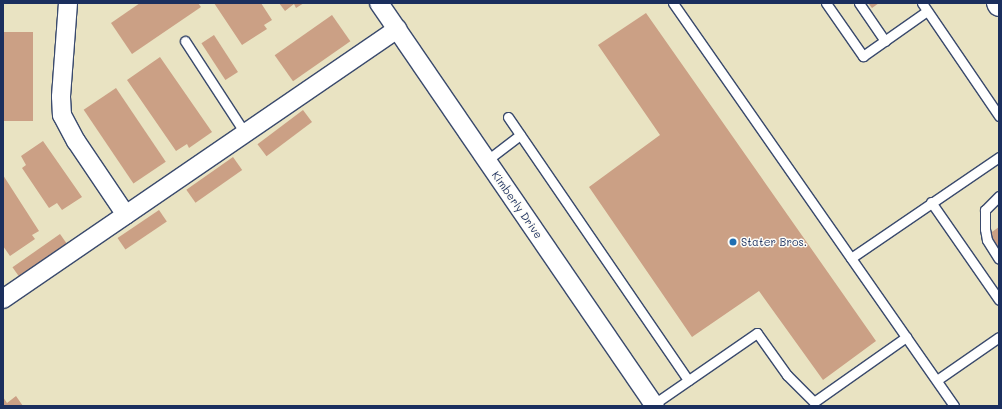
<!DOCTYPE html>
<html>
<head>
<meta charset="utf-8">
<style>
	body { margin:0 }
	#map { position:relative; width:1002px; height:409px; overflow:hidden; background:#e9e3c2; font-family:Mali,sans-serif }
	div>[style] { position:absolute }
	.building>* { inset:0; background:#cba085; transform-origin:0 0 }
	.roads { filter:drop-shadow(1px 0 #3a4a6d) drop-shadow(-1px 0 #3a4a6d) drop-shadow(0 1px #3a4a6d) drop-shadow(0 -1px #3a4a6d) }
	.lane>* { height:9px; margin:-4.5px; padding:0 4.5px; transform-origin:4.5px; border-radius:4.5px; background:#fff }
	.street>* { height:18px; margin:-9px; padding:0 9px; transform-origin:9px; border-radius:9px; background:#fff }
	.secondary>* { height:22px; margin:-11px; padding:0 11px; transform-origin:11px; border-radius:11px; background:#fff }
	.dots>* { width:11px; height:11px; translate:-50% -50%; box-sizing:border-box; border:2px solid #fdfcf7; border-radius:50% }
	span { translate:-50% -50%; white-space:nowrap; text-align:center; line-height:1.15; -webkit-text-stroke:3px #fdfcf7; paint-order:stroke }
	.street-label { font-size:11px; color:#1b2f5e }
	.poi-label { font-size:11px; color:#1b2f5e }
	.left { translate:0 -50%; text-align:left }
	.frame { position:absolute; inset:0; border:4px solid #1b2f5e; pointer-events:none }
</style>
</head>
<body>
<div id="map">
	<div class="building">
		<i style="clip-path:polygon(140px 3px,198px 3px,201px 7px,132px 54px,111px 23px)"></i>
		<i style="clip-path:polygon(214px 3px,261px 3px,272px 20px,264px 25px,267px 29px,242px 45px)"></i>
		<i style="clip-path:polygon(279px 3px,304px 3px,296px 8px,294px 4px,285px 11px)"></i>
		<i style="clip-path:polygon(868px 3px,879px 3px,872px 8px)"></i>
		<i style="clip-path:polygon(646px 13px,876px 341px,823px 380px,759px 291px,692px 337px,589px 187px,660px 135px,598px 45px)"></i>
		<i style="left:332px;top:15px;width:32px;height:70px;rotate:55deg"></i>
		<i style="left:3px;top:32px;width:30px;height:89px"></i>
		<i style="left:214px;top:35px;width:44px;height:15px;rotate:57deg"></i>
		<i style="clip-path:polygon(160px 57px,212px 132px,189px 148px,187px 144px,176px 151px,127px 80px)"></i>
		<i style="left:116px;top:88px;width:89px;height:39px;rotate:56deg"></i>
		<i style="left:303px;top:110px;width:15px;height:57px;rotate:53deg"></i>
		<i style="clip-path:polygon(43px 141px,82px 197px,62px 210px,57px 203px,49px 208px,22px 168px,26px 165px,21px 156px)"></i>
		<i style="left:233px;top:157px;width:16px;height:57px;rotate:55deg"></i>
		<i style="clip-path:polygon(3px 175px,39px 231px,32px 235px,35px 239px,10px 256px,3px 246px)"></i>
		<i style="left:159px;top:210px;width:14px;height:50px;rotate:56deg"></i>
		<i style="clip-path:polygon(999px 227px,999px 249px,989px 234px)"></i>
		<i style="left:60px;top:234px;width:16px;height:58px;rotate:55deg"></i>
		<i style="clip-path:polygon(16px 396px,23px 406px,3px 406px,3px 397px,7px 403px)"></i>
	</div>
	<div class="roads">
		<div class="lane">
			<i style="left:673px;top:3px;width:491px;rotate:55.1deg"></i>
			<i style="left:826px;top:3px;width:65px;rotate:55.1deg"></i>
			<i style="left:863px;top:56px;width:78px;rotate:-35.1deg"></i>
			<i style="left:859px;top:3px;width:46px;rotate:55.6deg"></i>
			<i style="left:922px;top:3px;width:137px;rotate:55.7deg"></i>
			<i style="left:185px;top:41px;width:110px;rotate:56.9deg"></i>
			<i style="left:508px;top:117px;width:319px;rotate:55.6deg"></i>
			<i style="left:486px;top:161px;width:43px;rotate:-37.4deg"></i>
			<i style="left:999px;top:196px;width:20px;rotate:135deg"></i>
			<i style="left:985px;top:210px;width:19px;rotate:90deg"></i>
			<i style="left:985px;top:229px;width:11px;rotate:80deg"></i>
			<i style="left:987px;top:240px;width:22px;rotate:58deg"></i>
			<i style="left:931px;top:202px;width:119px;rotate:55.2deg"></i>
			<i style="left:851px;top:258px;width:179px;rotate:-34.3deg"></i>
			<i style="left:937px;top:380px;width:75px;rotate:-34.7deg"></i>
			<i style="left:654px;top:404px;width:125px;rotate:-34.6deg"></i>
			<i style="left:757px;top:333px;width:52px;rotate:54.5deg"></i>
			<i style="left:787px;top:375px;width:38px;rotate:45deg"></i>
			<i style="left:814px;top:402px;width:113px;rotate:-35.2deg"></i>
		</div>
		<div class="street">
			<i style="left:68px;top:3px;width:94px;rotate:94.3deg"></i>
			<i style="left:61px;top:97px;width:18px;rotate:87deg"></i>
			<i style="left:62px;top:115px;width:30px;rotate:62deg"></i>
			<i style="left:76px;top:141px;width:89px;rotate:56deg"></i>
			<i style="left:379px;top:3px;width:488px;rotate:55.6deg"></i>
			<i style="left:3px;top:299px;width:478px;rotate:-34.4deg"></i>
		</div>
		<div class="secondary">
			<i style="left:998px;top:3px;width:2px;rotate:63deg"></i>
		</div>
	</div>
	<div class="dots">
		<i style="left:733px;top:242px;background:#1f6fb2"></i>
	</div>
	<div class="street-label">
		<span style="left:517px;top:205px;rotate:55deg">Kimberly Drive</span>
	</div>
	<div class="poi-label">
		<span class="left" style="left:741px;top:242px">Stater Bros.</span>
	</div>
	<div class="frame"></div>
</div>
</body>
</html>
